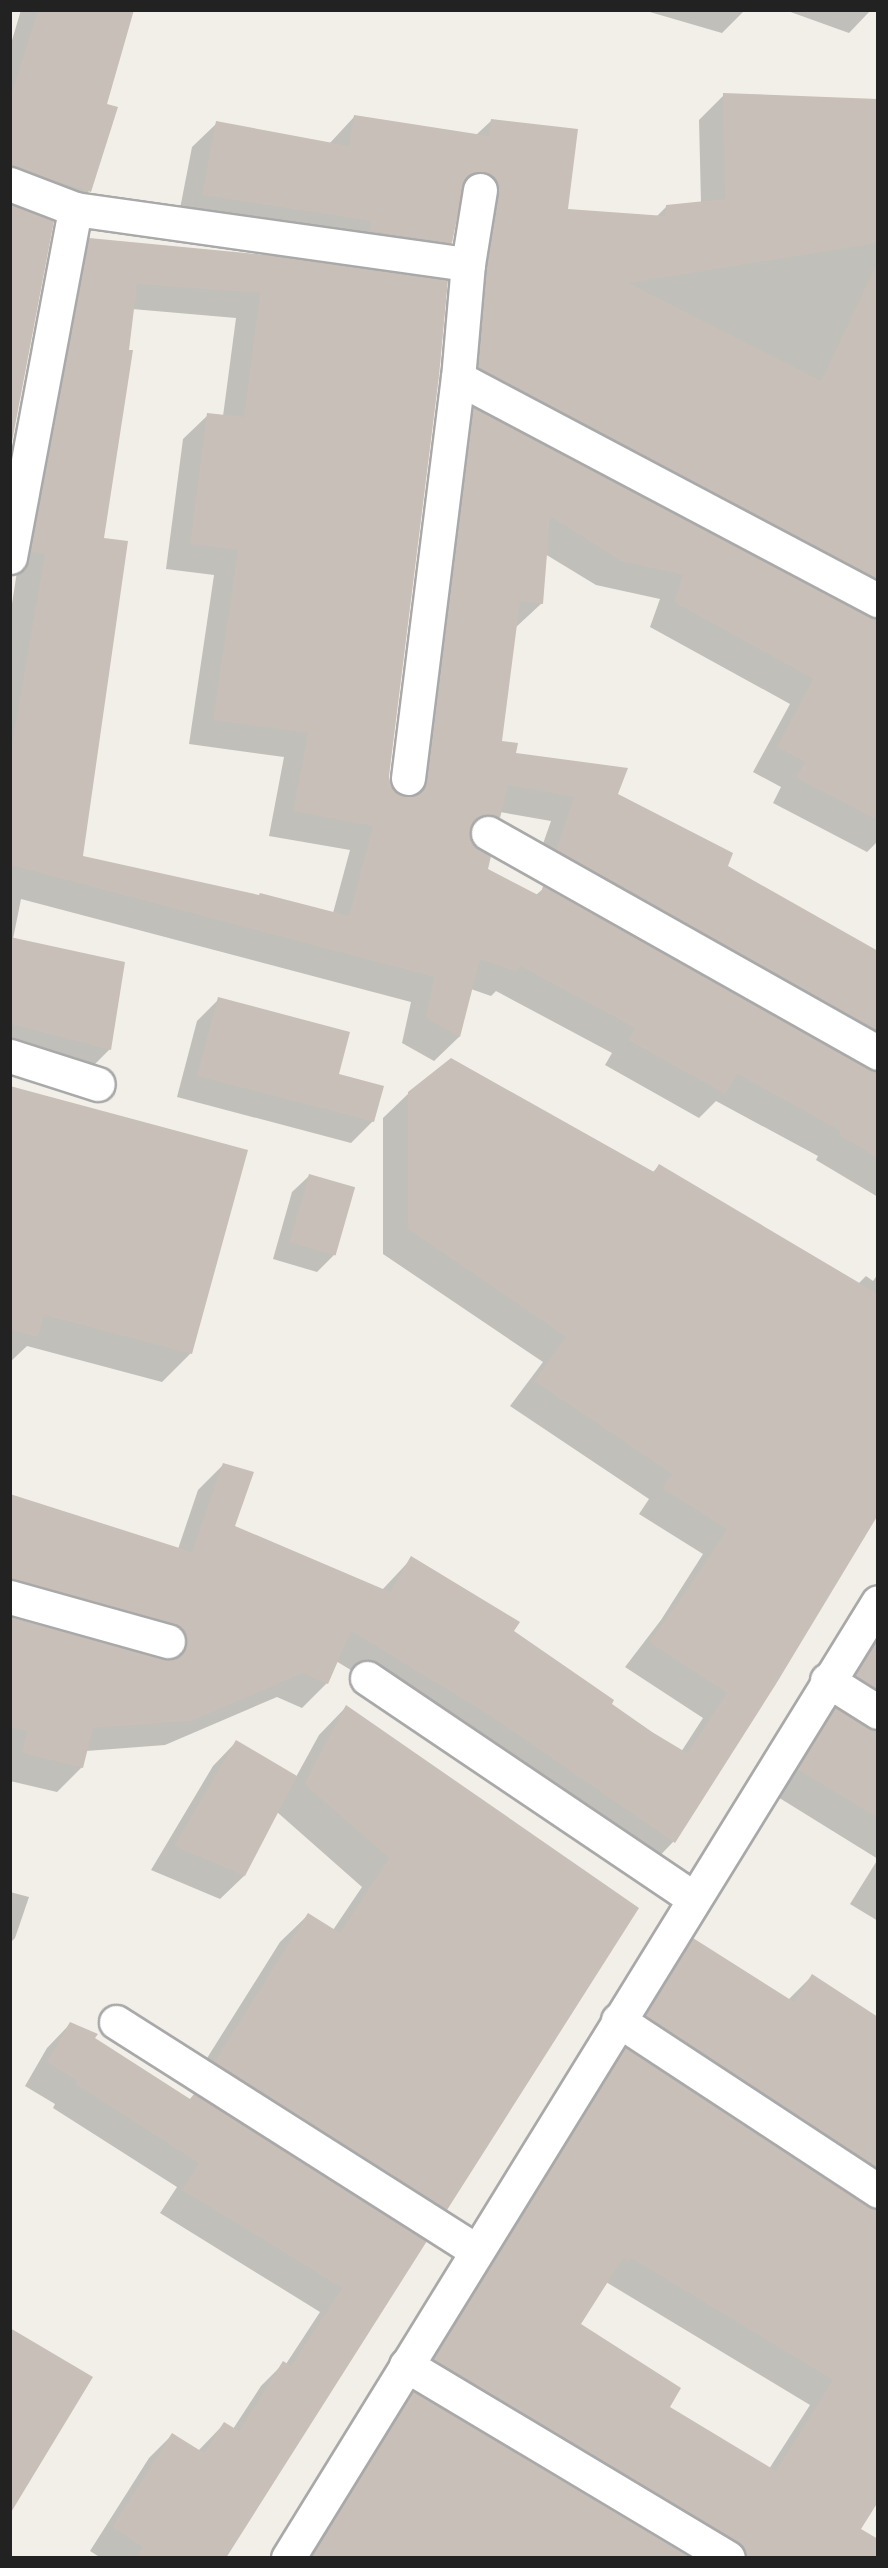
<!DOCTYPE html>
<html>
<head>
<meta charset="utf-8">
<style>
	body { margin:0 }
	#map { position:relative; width:888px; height:2568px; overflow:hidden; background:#f2efe9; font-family:Karla,sans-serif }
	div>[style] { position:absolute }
	.shadow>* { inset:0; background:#0003 }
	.building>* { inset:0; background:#c7bfb8; transform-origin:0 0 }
	.roads { filter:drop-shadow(2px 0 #a9a9a9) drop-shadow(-2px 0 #a9a9a9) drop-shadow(0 2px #a9a9a9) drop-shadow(0 -2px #a9a9a9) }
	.street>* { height:33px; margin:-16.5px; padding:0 16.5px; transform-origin:16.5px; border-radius:16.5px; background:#fff }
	span { translate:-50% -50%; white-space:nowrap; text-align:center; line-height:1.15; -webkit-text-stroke:4.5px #fff; paint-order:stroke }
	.frame { position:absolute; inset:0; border:12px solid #222; pointer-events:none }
</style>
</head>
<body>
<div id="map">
	<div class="shadow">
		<i style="clip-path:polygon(21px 10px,132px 10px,105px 105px,89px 191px,64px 216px,10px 198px,10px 47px)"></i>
		<i style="clip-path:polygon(643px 10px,745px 10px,722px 33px)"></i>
		<i style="clip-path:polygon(785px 10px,871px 10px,849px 33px)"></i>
		<i style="clip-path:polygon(evenodd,724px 95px,878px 210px,878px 841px,867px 852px,773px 803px,781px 787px,753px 772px,790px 704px,650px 627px,660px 599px,596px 585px,545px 554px,542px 603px,515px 628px,501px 743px,514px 754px,616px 795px,726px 866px,878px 953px,878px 1197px,816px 1160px,818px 1156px,716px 1101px,699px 1118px,605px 1065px,612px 1053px,496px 991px,491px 996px,471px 989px,459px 1037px,434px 1061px,402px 1043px,411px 1002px,21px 899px,13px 939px,110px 1049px,85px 1074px,10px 1054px,10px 617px,64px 265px,89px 240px,277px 258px,389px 785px,395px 794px,404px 797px,449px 434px,474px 409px,871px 619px,862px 608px,454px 392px,467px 200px,460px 197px,451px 242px,426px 267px,178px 219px,192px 147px,217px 123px,329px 144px,354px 117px,476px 135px,491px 121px,567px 211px,656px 217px,667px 206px,701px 203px,699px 120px,724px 95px,132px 309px,236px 318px,223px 416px,208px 415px,183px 439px,166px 569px,214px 575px,189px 744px,284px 757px,269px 836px,350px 850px,333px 913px,81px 857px,103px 540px,132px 309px,724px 95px,500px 812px,551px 821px,532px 875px,863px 1061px,871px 1072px,544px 888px,536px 895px,486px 870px,466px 839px,474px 842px,499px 818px,500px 812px)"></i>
		<i style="clip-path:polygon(219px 999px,337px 1075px,373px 1121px,351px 1143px,177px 1097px,197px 1021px)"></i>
		<i style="clip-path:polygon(10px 1087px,246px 1151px,190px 1354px,162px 1382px,27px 1346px,10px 1362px)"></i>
		<i style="clip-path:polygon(409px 1093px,652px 1173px,659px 1166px,858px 1284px,866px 1276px,873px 1281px,878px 1274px,878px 1510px,775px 1683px,673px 1842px,649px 1867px,464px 1739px,336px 1661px,327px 1683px,302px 1708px,277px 1697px,165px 1745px,86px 1751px,82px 1767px,57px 1792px,10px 1781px,10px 1618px,161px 1660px,157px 1653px,10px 1609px,10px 1495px,178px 1549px,198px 1490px,223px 1465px,233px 1527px,382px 1590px,412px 1558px,610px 1704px,681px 1752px,703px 1718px,625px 1667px,661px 1620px,703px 1554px,639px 1514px,649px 1499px,510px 1406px,543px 1362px,383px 1254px,383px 1118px)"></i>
		<i style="clip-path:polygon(309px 1176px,334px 1255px,317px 1272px,273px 1259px,292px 1192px)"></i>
		<i style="clip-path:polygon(878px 1626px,878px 1859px,773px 1794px,810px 1734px,835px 1709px,853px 1719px,854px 1717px,831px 1701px)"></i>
		<i style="clip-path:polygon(346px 1707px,637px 1908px,446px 2209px,417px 2237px,225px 2558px,101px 2558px,90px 2551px,149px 2458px,172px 2435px,198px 2451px,224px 2424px,233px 2429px,261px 2386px,284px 2363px,286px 2364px,320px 2312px,160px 2213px,177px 2187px,53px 2108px,55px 2104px,25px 2086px,47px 2048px,70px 2024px,189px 2100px,195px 2095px,187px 2090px,280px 1942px,308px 1915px,333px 1930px,362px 1887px,277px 1812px,244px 1876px,220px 1899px,151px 1870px,213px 1766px,236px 1742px,296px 1777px,319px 1735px)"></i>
		<i style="clip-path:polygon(878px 1859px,878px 1921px,850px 1904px)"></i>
		<i style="clip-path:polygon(10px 1892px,29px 1897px,15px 1938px,10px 1943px)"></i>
		<i style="clip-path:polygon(evenodd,693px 1940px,788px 2000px,812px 1976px,878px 2057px,878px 2499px,858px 2529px,878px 2558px,699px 2558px,410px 2384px,601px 2073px,625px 2049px,873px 2210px,864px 2199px,622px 2040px,669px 1964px,693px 1940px,606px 2282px,810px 2405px,769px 2469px,668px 2407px,579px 2325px,606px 2282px)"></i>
		<i style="clip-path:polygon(413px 2393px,688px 2558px,302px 2558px,389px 2417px)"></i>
	</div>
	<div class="building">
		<i style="clip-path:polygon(38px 10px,134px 10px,107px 104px,118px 107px,91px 192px,10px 166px,10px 98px)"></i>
		<i style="clip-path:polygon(723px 93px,878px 99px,878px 243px,629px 283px,821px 381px,878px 261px,878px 579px,478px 367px,487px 266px,499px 193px,497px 183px,491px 175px,484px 172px,474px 172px,465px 179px,452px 243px,370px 231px,371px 221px,202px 195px,216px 121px,349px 146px,354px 115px,489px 136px,491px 119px,578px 129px,568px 209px,665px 216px,666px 205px,725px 199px)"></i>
		<i style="clip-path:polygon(10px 204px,54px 221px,10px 452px)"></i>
		<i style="clip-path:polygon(evenodd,89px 238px,277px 256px,448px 280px,439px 376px,389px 776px,391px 786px,397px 793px,406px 797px,416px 795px,423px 789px,427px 780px,473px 407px,878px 619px,878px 820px,796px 778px,805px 762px,777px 747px,813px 679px,674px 602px,683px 575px,621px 561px,550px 516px,543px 604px,520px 601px,502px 741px,518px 743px,516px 753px,628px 768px,618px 794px,733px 853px,728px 866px,878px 951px,878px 1031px,556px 850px,574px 797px,508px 785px,500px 818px,488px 814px,479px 817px,472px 823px,469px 833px,472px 843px,491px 856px,488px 869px,540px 896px,543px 886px,869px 1069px,878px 1072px,878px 1158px,839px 1135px,841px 1131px,737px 1074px,725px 1094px,628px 1040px,635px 1028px,520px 966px,517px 972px,480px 959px,460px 1037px,426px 1018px,434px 977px,10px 865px,10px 755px,45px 554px,30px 552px,89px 238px,137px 284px,260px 293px,244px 417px,207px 413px,190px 544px,238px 550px,213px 720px,308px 733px,293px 811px,373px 826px,349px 916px,260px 893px,259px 895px,83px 856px,128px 541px,104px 538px,133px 350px,129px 350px,137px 284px)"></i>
		<i style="clip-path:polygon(10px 937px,125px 962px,111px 1050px,10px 1024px)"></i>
		<i style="clip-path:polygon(218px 997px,350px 1032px,339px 1074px,384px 1086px,374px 1122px,197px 1076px)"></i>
		<i style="clip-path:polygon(451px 1058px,654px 1172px,659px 1164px,878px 1294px,878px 1515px,776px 1684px,675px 1843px,489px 1715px,351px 1631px,328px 1684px,303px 1673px,191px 1721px,93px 1728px,83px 1768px,22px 1753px,27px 1731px,10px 1727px,10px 1617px,164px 1659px,173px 1659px,181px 1655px,186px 1647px,186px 1637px,182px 1628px,173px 1623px,10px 1579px,10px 1494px,192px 1552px,223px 1463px,254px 1472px,235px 1526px,390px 1592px,411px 1556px,520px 1622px,514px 1631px,614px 1700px,612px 1704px,652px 1732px,687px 1753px,727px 1693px,649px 1642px,685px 1593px,727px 1529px,662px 1488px,672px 1474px,534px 1381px,566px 1337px,408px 1229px,408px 1092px)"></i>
		<i style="clip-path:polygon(10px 1086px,248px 1150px,192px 1354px,44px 1315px,38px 1337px,10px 1329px)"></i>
		<i style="left:309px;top:1174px;width:48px;height:71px;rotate:16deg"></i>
		<i style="clip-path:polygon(878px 1639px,878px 1690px,855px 1675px)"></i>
		<i style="clip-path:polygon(346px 1705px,639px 1908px,447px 2210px,214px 2062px,308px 1913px,340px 1933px,389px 1858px,304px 1784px)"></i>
		<i style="clip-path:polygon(835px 1707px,868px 1728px,878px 1731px,878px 1818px,797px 1769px)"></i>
		<i style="clip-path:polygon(236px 1740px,297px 1776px,245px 1876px,174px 1846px)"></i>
		<i style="clip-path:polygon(693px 1938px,794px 2002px,812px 1974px,878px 2017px,878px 2168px,645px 2015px)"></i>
		<i style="clip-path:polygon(70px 2022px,98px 2034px,95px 2038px,190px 2099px,194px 2094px,427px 2241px,226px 2558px,136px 2558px,143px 2547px,112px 2527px,172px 2433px,204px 2453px,224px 2422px,239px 2431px,283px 2361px,291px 2366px,342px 2288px,182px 2190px,199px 2163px,75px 2084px,77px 2081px,47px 2062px)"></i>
		<i style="clip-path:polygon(evenodd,625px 2047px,868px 2207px,878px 2210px,878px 2502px,861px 2529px,878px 2539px,878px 2558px,747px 2558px,744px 2548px,738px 2542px,433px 2359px,625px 2047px,623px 2258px,629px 2261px,631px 2258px,833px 2380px,776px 2471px,670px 2407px,681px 2388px,581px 2324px,623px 2258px)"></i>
		<i style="clip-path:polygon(10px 2328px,93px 2377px,10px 2514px)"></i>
		<i style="clip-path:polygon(413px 2391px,691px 2558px,310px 2558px)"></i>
	</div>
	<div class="roads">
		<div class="street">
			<i style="left:10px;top:184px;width:70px;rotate:21deg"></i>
			<i style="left:75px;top:209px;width:397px;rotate:8deg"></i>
			<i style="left:468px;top:264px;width:75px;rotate:-80.8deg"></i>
			<i style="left:458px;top:378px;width:475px;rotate:27.9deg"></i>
			<i style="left:10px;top:557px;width:354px;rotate:-79.4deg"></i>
			<i style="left:408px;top:778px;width:403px;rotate:-82.9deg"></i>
			<i style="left:458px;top:378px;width:114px;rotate:-85deg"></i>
			<i style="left:488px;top:833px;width:448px;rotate:29.4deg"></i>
			<i style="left:10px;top:1056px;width:92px;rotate:17.7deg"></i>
			<i style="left:10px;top:1597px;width:164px;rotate:15.6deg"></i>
			<i style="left:367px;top:1678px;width:393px;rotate:34deg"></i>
			<i style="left:827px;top:1680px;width:60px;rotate:32.1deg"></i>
			<i style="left:618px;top:2020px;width:311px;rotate:33.3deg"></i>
			<i style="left:116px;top:2022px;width:425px;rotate:32.4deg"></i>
			<i style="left:406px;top:2365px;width:375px;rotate:30.9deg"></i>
			<i style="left:288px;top:2558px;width:1123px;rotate:-58.32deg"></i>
		</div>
	</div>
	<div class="frame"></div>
</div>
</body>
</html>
